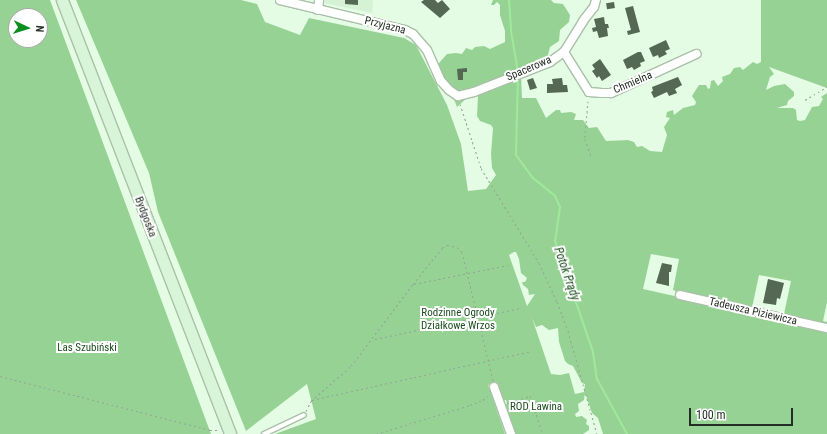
<!DOCTYPE html>
<html>
<head>
<meta charset="utf-8">
<style>
	body { margin:0 }
	#map { position:relative; width:827px; height:434px; overflow:hidden; background:#e4fce3; font-family:"Roboto Condensed",sans-serif }
	div>[style] { position:absolute }
	.built>* { inset:0; background:#d5f3d4 }
	.green>* { inset:0; background:#97d295 }
	.stream>* { height:2px; margin:-1px; padding:0 1px; transform-origin:1px; border-radius:1px; background:#9ee99c }
	.building>* { inset:0; background:#546853; transform-origin:0 0 }
	.path>* { height:1px; margin-top:-0.5px; transform-origin:0; background:repeating-linear-gradient(90deg,#93a593 0 2px,transparent 0 5px) }
	.roads { filter:drop-shadow(1px 0 #a9c0a8) drop-shadow(-1px 0 #a9c0a8) drop-shadow(0 1px #a9c0a8) drop-shadow(0 -1px #a9c0a8) }
	.service>* { height:4px; margin:-2px; padding:0 2px; transform-origin:2px; border-radius:2px; background:#fff }
	.minor>* { height:8px; margin:-4px; padding:0 4px; transform-origin:4px; border-radius:4px; background:#fff }
	.secondary>* { height:11px; margin:-5.5px; padding:0 5.5px; transform-origin:5.5px; border-radius:5.5px; background:#d9f5d9 }
	span { translate:-50% -50%; white-space:nowrap; text-align:center; line-height:1.15; -webkit-text-stroke:4px #fff; paint-order:stroke }
	.street-label { font-size:11px; color:#252e25 }
	.park-label { font-size:11px; color:#1c4e1e }
	.water-label { font-size:12px; color:#1b4e1d; font-style:italic }
	.north { position:absolute; left:8px; top:8px; width:40px; height:40px; box-sizing:border-box; background:#fff; border:1px solid #a8aba8; border-radius:50%; rotate:94deg; font-size:11px; font-weight:700; line-height:16px; text-align:center; color:#252e25 }
	.north::after { content:''; display:block; margin:auto; width:14px; height:18px; background:#0a8f1e; clip-path:polygon(50% 0,100% 100%,50% 72%,0 100%) }
	.scale { position:absolute; left:689px; top:408px; width:104px; height:18px; box-sizing:border-box; border:2px solid #252e25; border-top:0; padding-left:5px; font-size:12px; line-height:14px; white-space:nowrap; color:#252e25; -webkit-text-stroke:3px #fff; paint-order:stroke }
</style>
</head>
<body>
<div id="map">
	<div class="built">
		<i style="clip-path:polygon(324px 0,373px 0,372px 13px,324px 3px)"></i>
	</div>
	<div class="green">
		<i style="clip-path:polygon(evenodd,0 0,50px 0,211px 434px,0 434px,0 0,16px 16px,40px 16px,40px 40px,16px 40px,16px 16px)"></i>
		<i style="clip-path:polygon(evenodd,76px 0,241px 0,257px 4px,265px 22px,300px 35px,309px 18px,404px 38px,416px 45px,447px 105px,461px 144px,468px 191px,486px 189px,496px 175px,492px 168px,491px 154px,493px 128px,491px 125px,480px 121px,477px 116px,478px 96px,470px 95px,457px 107px,454px 99px,440px 87px,431px 66px,439px 63px,447px 54px,456px 53px,462px 54px,466px 48px,472px 50px,475px 47px,484px 46px,490px 49px,505px 42px,505px 31px,500px 15px,500px 5px,497px 2px,494px 5px,491px 5px,493px 0,551px 0,554px 3px,563px 4px,570px 15px,569px 22px,560px 30px,559px 41px,550px 47px,547px 59px,521px 75px,522px 98px,536px 98px,546px 118px,556px 110px,560px 110px,561px 113px,571px 112px,576px 114px,574px 120px,583px 120px,589px 128px,597px 127px,606px 141px,628px 140px,634px 142px,637px 147px,642px 146px,650px 151px,662px 152px,667px 135px,664px 127px,670px 118px,666px 117px,667px 112px,673px 110px,674px 115px,683px 108px,695px 105px,696px 102px,692px 96px,699px 85px,706px 85px,708px 89px,710px 88px,711px 81px,714px 80px,718px 86px,723px 81px,722px 77px,730px 74px,734px 68px,740px 67px,743px 70px,753px 62px,757px 64px,761px 62px,761px 0,827px 0,827px 88px,769px 67px,774px 74px,770px 77px,766px 90px,774px 86px,785px 84px,794px 92px,794px 96px,788px 101px,787px 105px,777px 108px,793px 108px,796px 110px,797px 120px,800px 121px,805px 120px,812px 107px,819px 106px,823px 99px,821px 97px,827px 93px,827px 302px,823px 321px,827px 322px,827px 326px,784px 314px,791px 281px,759px 275px,752px 308px,684px 294px,673px 290px,679px 259px,651px 254px,643px 289px,827px 330px,827px 434px,603px 434px,598px 418px,592px 413px,585px 393px,584px 400px,578px 404px,579px 411px,575px 414px,576px 417px,582px 416px,587px 420px,586px 424px,589px 426px,589px 430px,583px 434px,512px 434px,502px 405px,507px 404px,506px 400px,502px 401px,494px 383px,488px 385px,505px 434px,275px 434px,316px 419px,307px 384px,246px 431px,158px 212px,149px 173px,76px 0,514px 252px,516px 252px,519px 259px,521px 273px,527px 278px,525px 282px,522px 282px,523px 285px,528px 289px,529px 295px,535px 294px,527px 306px,509px 255px,514px 252px,76px 0,532px 318px,536px 327px,542px 325px,549px 330px,558px 328px,559px 342px,565px 361px,568px 364px,573px 366px,582px 383px,585px 384px,584px 392px,575px 394px,569px 373px,560px 375px,551px 374px,532px 318px)"></i>
	</div>
	<div class="stream">
		<i style="left:509px;top:0;width:31px;rotate:86deg"></i>
		<i style="left:511px;top:31px;width:42px;rotate:80.3deg"></i>
		<i style="left:518px;top:76px;width:79px;rotate:91.5deg"></i>
		<i style="left:516px;top:155px;width:29px;rotate:54deg"></i>
		<i style="left:533px;top:178px;width:28px;rotate:39deg"></i>
		<i style="left:555px;top:196px;width:12px;rotate:66deg"></i>
		<i style="left:560px;top:207px;width:34px;rotate:98deg"></i>
		<i style="left:555px;top:241px;width:117px;rotate:71.1deg"></i>
		<i style="left:593px;top:352px;width:27px;rotate:82deg"></i>
		<i style="left:597px;top:379px;width:63px;rotate:61.4deg"></i>
	</div>
	<div class="building">
		<i style="clip-path:polygon(345px 0,358px 0,358px 5px,345px 4px)"></i>
		<i style="clip-path:polygon(424px 0,435px 0,438px 3px,442px 0,450px 9px,440px 18px,421px 2px)"></i>
		<i style="left:614px;top:2px;width:6px;height:8px;rotate:81deg"></i>
		<i style="clip-path:polygon(633px 6px,640px 32px,628px 35px,627px 31px,631px 30px,625px 8px)"></i>
		<i style="clip-path:polygon(604px 17px,605px 24px,608px 24px,609px 28px,607px 28px,608px 36px,599px 38px,597px 31px,593px 32px,592px 28px,596px 27px,594px 19px)"></i>
		<i style="clip-path:polygon(666px 40px,670px 49px,665px 51px,667px 54px,659px 58px,658px 55px,653px 57px,649px 48px)"></i>
		<i style="clip-path:polygon(638px 52px,641px 52px,645px 61px,640px 63px,641px 66px,634px 70px,632px 67px,627px 69px,623px 60px)"></i>
		<i style="clip-path:polygon(600px 59px,611px 75px,602px 81px,599px 76px,597px 78px,592px 71px,595px 69px,592px 65px)"></i>
		<i style="clip-path:polygon(467px 68px,467px 72px,463px 72px,463px 80px,458px 80px,457px 69px)"></i>
		<i style="clip-path:polygon(678px 77px,682px 85px,675px 89px,677px 93px,669px 96px,667px 92px,654px 98px,651px 92px,653px 91px,652px 87px)"></i>
		<i style="clip-path:polygon(533px 78px,537px 88px,530px 90px,527px 80px)"></i>
		<i style="clip-path:polygon(562px 78px,563px 85px,567px 85px,568px 92px,547px 93px,547px 84px,553px 84px,552px 79px)"></i>
		<i style="clip-path:polygon(662px 263px,672px 265px,671px 272px,669px 272px,669px 286px,656px 283px)"></i>
		<i style="clip-path:polygon(768px 279px,784px 283px,780px 299px,777px 298px,776px 305px,763px 303px)"></i>
	</div>
	<div class="path">
		<i style="left:805px;top:100px;width:26px;rotate:-31deg"></i>
		<i style="left:588px;top:101px;width:38px;rotate:95deg"></i>
		<i style="left:585px;top:139px;width:18px;rotate:71deg"></i>
		<i style="left:460px;top:104px;width:67px;rotate:71.8deg"></i>
		<i style="left:481px;top:168px;width:111px;rotate:58.6deg"></i>
		<i style="left:539px;top:263px;width:43px;rotate:65.2deg"></i>
		<i style="left:557px;top:302px;width:31px;rotate:69deg"></i>
		<i style="left:568px;top:331px;width:107px;rotate:74.3deg"></i>
		<i style="left:414px;top:284px;width:96px;rotate:-11.4deg"></i>
		<i style="left:375px;top:339px;width:149px;rotate:-12deg"></i>
		<i style="left:0;top:376px;width:217px;rotate:14.4deg"></i>
		<i style="left:210px;top:430px;width:8px"></i>
		<i style="left:312px;top:400px;width:225px;rotate:-12.6deg"></i>
		<i style="left:507px;top:403px;width:24px;rotate:-17deg"></i>
		<i style="left:530px;top:396px;width:40px;rotate:71.1deg"></i>
		<i style="left:306px;top:411px;width:11px;rotate:-63deg"></i>
		<i style="left:311px;top:401px;width:53px;rotate:-41.2deg"></i>
		<i style="left:351px;top:366px;width:103px;rotate:-52.9deg"></i>
		<i style="left:413px;top:284px;width:46px;rotate:-51.1deg"></i>
		<i style="left:442px;top:248px;width:6px;rotate:-31deg"></i>
		<i style="left:447px;top:245px;width:10px;rotate:11deg"></i>
		<i style="left:457px;top:247px;width:7px;rotate:45deg"></i>
		<i style="left:462px;top:252px;width:132px;rotate:76.4deg"></i>
		<i style="left:376px;top:434px;width:98px;rotate:-17.1deg"></i>
		<i style="left:470px;top:405px;width:14px;rotate:-21deg"></i>
		<i style="left:483px;top:400px;width:6px;rotate:-39deg"></i>
	</div>
	<div class="roads">
		<div class="service">
			<i style="left:264px;top:434px;width:44px;rotate:-25.4deg"></i>
		</div>
		<div class="minor">
			<i style="left:280px;top:0;width:129px;rotate:13.5deg"></i>
			<i style="left:405px;top:30px;width:9px;rotate:27deg"></i>
			<i style="left:413px;top:34px;width:21px;rotate:49deg"></i>
			<i style="left:427px;top:50px;width:34px;rotate:66deg"></i>
			<i style="left:441px;top:81px;width:12px;rotate:48deg"></i>
			<i style="left:449px;top:90px;width:11px;rotate:34deg"></i>
			<i style="left:458px;top:96px;width:16px;rotate:-14deg"></i>
			<i style="left:474px;top:92px;width:82px;rotate:-21.5deg"></i>
			<i style="left:550px;top:62px;width:17px;rotate:-36deg"></i>
			<i style="left:564px;top:52px;width:36px;rotate:-58deg"></i>
			<i style="left:583px;top:21px;width:18px;rotate:-52deg"></i>
			<i style="left:594px;top:7px;width:7px;rotate:-74deg"></i>
			<i style="left:318px;top:10px;width:10px;rotate:-84deg"></i>
			<i style="left:564px;top:52px;width:47px;rotate:58deg"></i>
			<i style="left:589px;top:92px;width:13px;rotate:4deg"></i>
			<i style="left:602px;top:93px;width:9px"></i>
			<i style="left:611px;top:93px;width:94px;rotate:-24.6deg"></i>
			<i style="left:680px;top:295px;width:151px;rotate:12.7deg"></i>
			<i style="left:494px;top:387px;width:50px;rotate:70.1deg"></i>
		</div>
		<div class="secondary">
			<i style="left:62px;top:0;width:465px;rotate:68.8deg"></i>
		</div>
	</div>
	<div class="street-label">
		<span style="left:385px;top:26px;rotate:14deg">Przyjazna</span>
		<span style="left:529px;top:69px;rotate:-23deg">Spacerowa</span>
		<span style="left:633px;top:83px;rotate:-23deg">Chmielna</span>
		<span style="left:145px;top:217px;rotate:69deg">Bydgoska</span>
		<span style="left:753px;top:312px;rotate:13deg">Tadeusza Piziewicza</span>
	</div>
	<div class="park-label">
		<span style="left:458px;top:320px">Rodzinne Ogrody<br>Działkowe Wrzos</span>
		<span style="left:87px;top:348px">Las Szubiński</span>
		<span style="left:536px;top:407px">ROD Lawina</span>
	</div>
	<div class="water-label">
		<span style="left:566px;top:274px;rotate:71deg">Potok Prądy</span>
	</div>
	<div class="north">N</div>
	<div class="scale">100 m</div>
</div>
</body>
</html>
